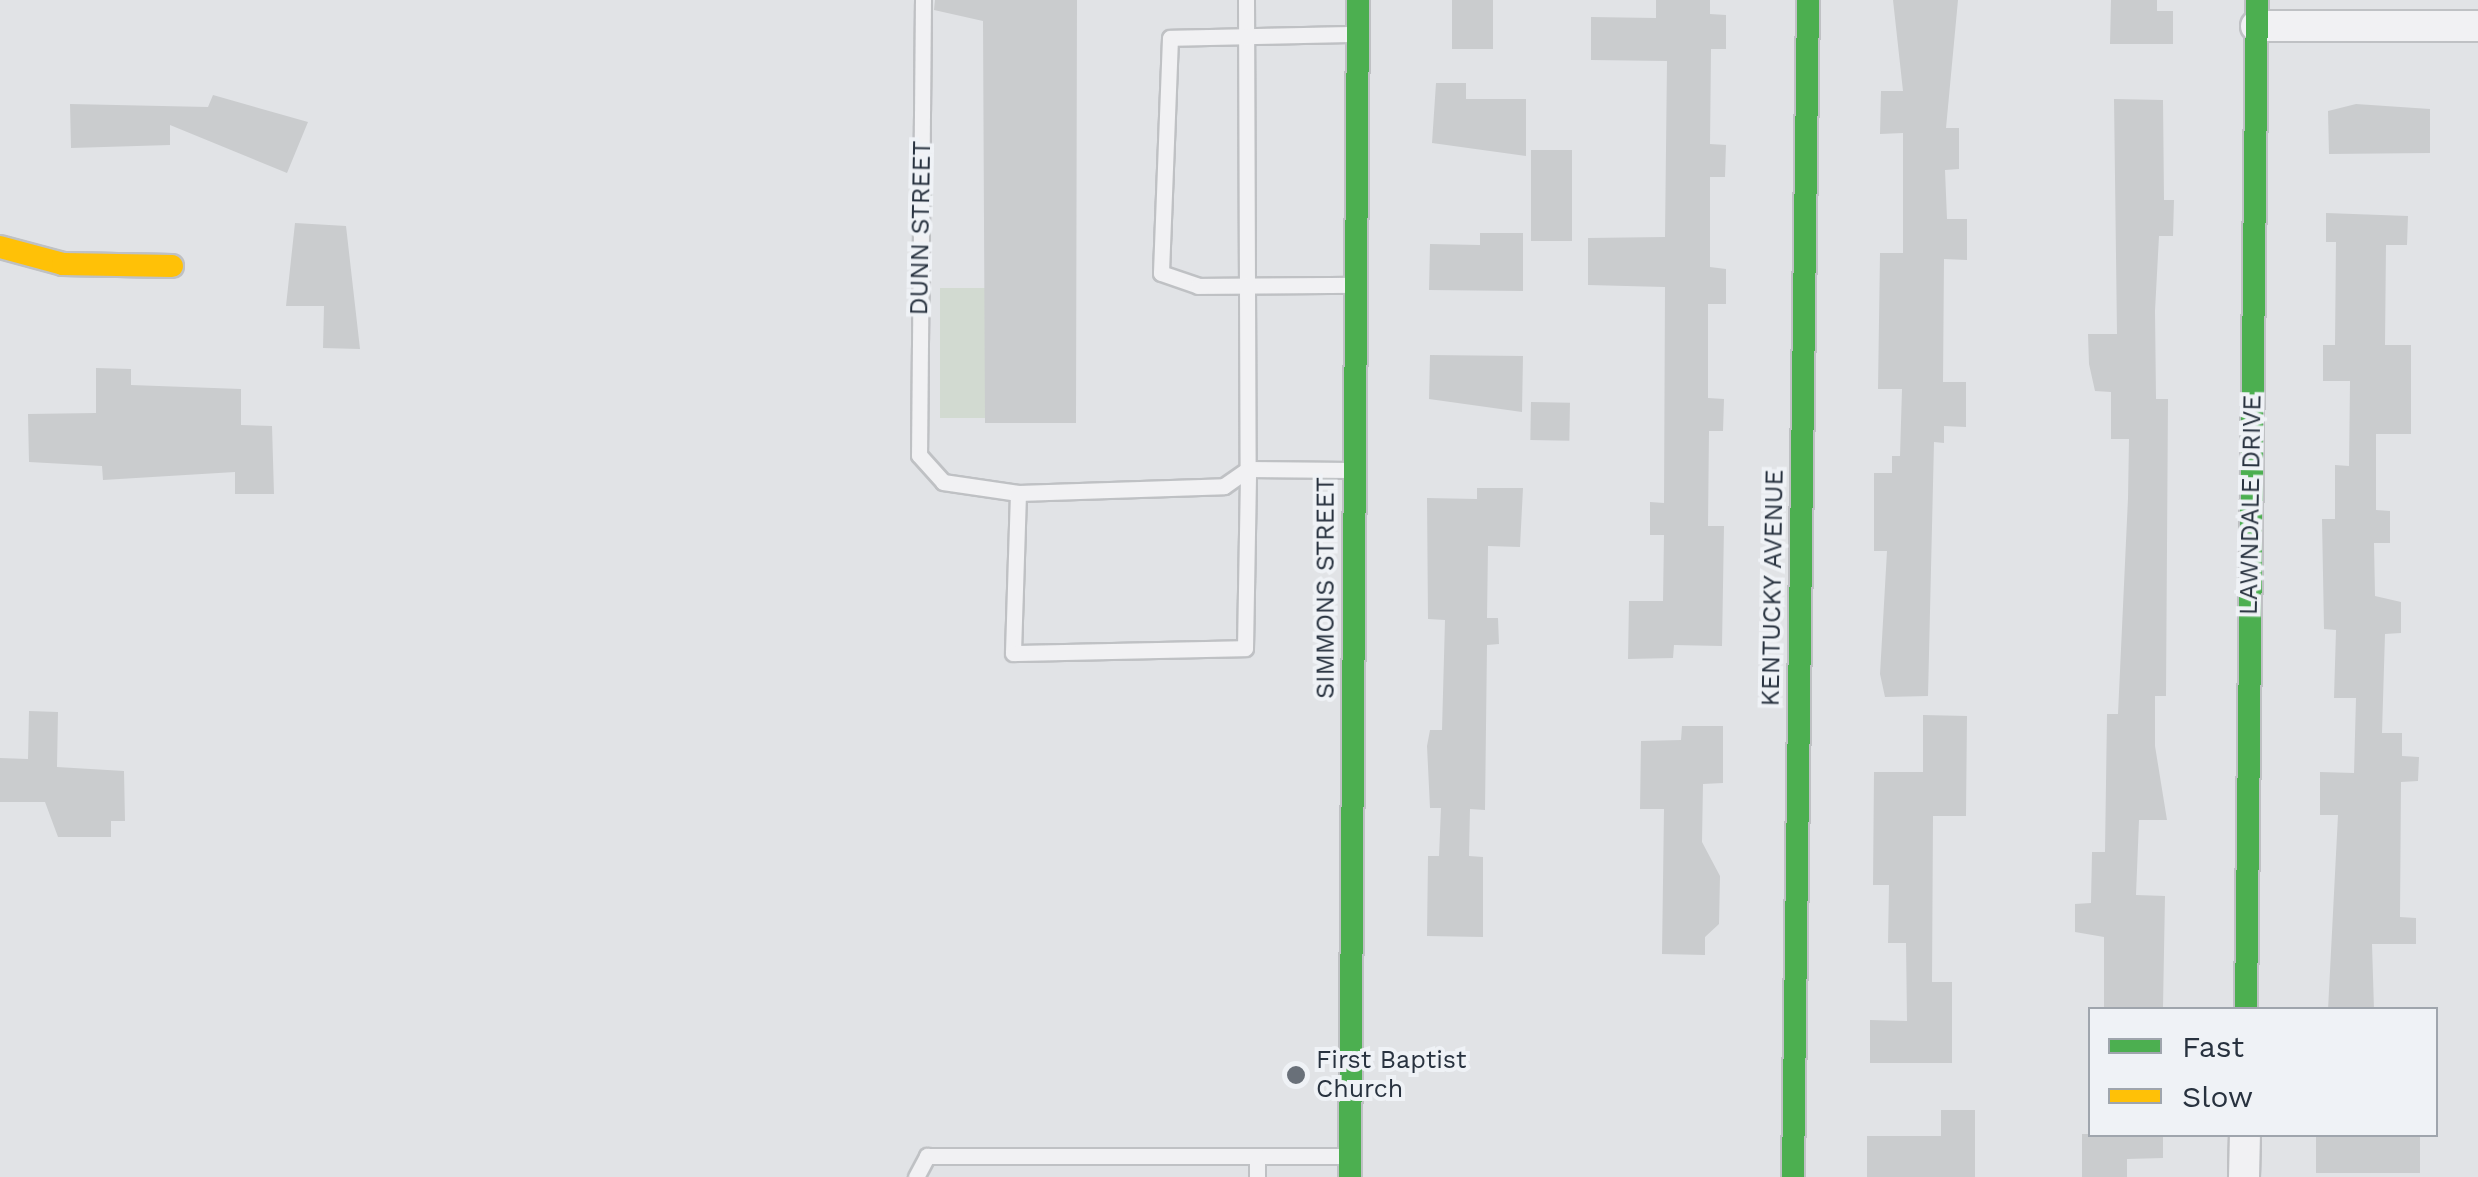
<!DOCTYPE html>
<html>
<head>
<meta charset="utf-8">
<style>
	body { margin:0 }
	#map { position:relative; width:2478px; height:1177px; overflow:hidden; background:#e1e3e6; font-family:"Work Sans",sans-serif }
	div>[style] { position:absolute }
	.green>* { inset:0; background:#d2dad1; transform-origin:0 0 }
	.building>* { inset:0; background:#caccce; transform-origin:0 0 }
	.roads { filter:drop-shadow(2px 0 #bfc1c4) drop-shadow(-2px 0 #bfc1c4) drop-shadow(0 2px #bfc1c4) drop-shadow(0 -2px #bfc1c4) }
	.lane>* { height:15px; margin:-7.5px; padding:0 7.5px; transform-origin:7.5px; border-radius:7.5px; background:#f1f1f3 }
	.street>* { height:30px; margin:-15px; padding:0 15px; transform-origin:15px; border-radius:15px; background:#f1f1f3 }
	.fast>* { height:22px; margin:-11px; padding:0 11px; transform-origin:11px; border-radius:11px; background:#4caf50 }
	.slow>* { height:22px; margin:-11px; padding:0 11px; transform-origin:11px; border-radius:11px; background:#ffc107 }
	.dots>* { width:28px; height:28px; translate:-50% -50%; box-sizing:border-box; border:5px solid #eff2f6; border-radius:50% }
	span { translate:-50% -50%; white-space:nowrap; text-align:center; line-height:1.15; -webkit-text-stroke:8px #eff2f6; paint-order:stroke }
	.street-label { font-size:25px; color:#28323f }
	.poi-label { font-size:25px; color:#28323f }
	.left { translate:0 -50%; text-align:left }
	.legend { position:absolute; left:2088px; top:1007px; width:350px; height:130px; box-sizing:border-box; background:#eff2f6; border:2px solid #9fa5ad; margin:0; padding:12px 18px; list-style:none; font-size:30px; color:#28323f }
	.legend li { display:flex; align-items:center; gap:20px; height:50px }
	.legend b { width:50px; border:2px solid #9fa5ad }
</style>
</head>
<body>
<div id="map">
	<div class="green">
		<i style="left:985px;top:288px;width:130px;height:45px;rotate:90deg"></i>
	</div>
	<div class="building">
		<i style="clip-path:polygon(935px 0,1077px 0,1076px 423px,985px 423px,983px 21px,934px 10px)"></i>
		<i style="left:1452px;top:0;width:41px;height:49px"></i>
		<i style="clip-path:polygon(1656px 0,1710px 0,1710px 14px,1726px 15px,1726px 49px,1711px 49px,1710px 144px,1726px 145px,1725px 177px,1710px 177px,1710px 267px,1726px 269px,1726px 304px,1708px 304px,1708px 398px,1724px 399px,1723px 431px,1709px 431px,1708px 526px,1724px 526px,1722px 646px,1674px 645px,1673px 658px,1628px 659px,1629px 601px,1663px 601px,1664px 535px,1650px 535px,1650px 502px,1664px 503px,1665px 287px,1588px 285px,1588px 238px,1665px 237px,1667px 61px,1591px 60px,1591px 17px,1656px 18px)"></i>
		<i style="clip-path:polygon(1893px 0,1958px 0,1946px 128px,1959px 128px,1959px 169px,1945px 170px,1947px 219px,1967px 219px,1967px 260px,1944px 259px,1943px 382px,1966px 382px,1966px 427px,1944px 426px,1944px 443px,1934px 442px,1928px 696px,1885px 697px,1880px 674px,1887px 551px,1874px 551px,1874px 473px,1892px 473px,1892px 456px,1900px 456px,1902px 389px,1878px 389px,1880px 253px,1903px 253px,1903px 133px,1880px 134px,1881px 91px,1903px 91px)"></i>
		<i style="clip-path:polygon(2111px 0,2157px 0,2157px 11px,2173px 11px,2173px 44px,2110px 44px)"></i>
		<i style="clip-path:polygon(1436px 83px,1466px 83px,1466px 99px,1526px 99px,1526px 156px,1432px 143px)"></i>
		<i style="clip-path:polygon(213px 95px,308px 122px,287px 173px,170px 125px,170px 145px,71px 148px,70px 104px,208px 107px)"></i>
		<i style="clip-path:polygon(2114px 99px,2163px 100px,2164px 200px,2174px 200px,2173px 236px,2159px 236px,2155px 311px,2156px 399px,2168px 399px,2166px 696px,2155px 696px,2155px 746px,2167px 820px,2139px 820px,2136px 895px,2165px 896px,2163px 1007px,2146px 1010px,2104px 1010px,2104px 937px,2075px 932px,2075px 904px,2091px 903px,2092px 852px,2105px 852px,2107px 714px,2118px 714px,2128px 498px,2129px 439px,2111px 439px,2111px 392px,2095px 391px,2089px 364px,2088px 334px,2117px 334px)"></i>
		<i style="clip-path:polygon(2356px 104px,2430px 109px,2430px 153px,2329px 154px,2328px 111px)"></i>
		<i style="left:1531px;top:150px;width:41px;height:91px"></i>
		<i style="clip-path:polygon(2326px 213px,2408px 216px,2407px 245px,2386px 245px,2385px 345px,2411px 345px,2411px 434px,2376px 434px,2376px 510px,2390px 511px,2390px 543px,2374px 543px,2375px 596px,2401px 602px,2401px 633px,2385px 634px,2382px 733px,2402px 733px,2402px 756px,2419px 757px,2418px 781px,2401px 782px,2400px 917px,2416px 918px,2416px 944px,2372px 944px,2374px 1010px,2328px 1010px,2338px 815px,2320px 815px,2320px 772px,2354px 773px,2356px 698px,2334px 698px,2336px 630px,2324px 629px,2322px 519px,2335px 519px,2335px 465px,2349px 466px,2350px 381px,2323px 381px,2323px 345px,2335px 345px,2336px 242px,2326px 242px)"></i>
		<i style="clip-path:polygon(295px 223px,346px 226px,360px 349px,323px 348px,324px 306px,286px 306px)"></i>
		<i style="clip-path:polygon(1480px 233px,1523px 233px,1523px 291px,1429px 290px,1430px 244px,1480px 245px)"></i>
		<i style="clip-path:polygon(1430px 355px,1523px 356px,1522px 412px,1429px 399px)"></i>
		<i style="clip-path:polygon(96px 368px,131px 369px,131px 385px,241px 389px,241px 425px,272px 426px,274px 494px,235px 494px,235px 472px,103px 480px,102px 466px,29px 462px,28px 414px,96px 413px)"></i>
		<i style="left:1531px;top:402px;width:39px;height:38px;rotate:1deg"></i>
		<i style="clip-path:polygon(1477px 488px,1523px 488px,1520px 547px,1488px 546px,1487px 618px,1498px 618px,1499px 644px,1487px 645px,1485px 810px,1470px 809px,1469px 856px,1483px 857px,1483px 937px,1427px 936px,1428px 856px,1439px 856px,1441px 808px,1430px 808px,1427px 746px,1430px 730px,1442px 730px,1445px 620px,1428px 619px,1427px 498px,1477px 499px)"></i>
		<i style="clip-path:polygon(29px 711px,58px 712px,57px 767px,124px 771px,125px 821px,111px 821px,111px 837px,58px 837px,45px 802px,0 802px,0 758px,28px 759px)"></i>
		<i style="clip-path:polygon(1923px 715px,1967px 716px,1966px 816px,1933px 816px,1932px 982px,1952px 982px,1952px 1063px,1870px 1063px,1870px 1020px,1907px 1021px,1906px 943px,1888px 943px,1889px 885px,1873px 885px,1874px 772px,1923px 772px)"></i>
		<i style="clip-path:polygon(1682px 726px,1723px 726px,1723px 783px,1703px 784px,1702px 842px,1720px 876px,1719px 924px,1705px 937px,1705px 955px,1662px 954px,1664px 809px,1640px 809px,1641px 741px,1681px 740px)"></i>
		<i style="clip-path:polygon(1941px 1110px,1975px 1110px,1975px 1177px,1867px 1177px,1867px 1136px,1941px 1136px)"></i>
		<i style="clip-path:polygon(2082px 1134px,2163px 1134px,2163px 1158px,2127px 1159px,2127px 1177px,2082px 1177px)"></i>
		<i style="left:2316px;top:1134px;width:104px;height:39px"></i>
	</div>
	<div class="roads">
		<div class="lane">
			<i style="left:923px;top:0;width:455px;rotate:90.5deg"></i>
			<i style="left:919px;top:455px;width:36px;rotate:48deg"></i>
			<i style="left:943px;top:482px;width:76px;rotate:8.3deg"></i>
			<i style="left:1018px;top:493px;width:160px;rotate:91.8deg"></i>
			<i style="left:1013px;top:653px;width:232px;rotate:-1.2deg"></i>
			<i style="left:1245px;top:648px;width:179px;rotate:-89deg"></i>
			<i style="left:1246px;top:0;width:469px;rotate:89.8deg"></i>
			<i style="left:1248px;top:469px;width:102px;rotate:0.6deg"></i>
			<i style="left:1354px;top:34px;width:184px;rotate:178.8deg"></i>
			<i style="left:1170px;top:38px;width:235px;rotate:92.2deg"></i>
			<i style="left:1161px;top:273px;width:39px;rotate:19deg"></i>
			<i style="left:1198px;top:286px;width:158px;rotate:-0.4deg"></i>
			<i style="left:1018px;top:493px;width:206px;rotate:-1.9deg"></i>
			<i style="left:1224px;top:486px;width:29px;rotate:-35deg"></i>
			<i style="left:916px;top:1177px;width:24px;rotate:-62deg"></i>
			<i style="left:927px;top:1156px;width:420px"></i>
			<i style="left:1257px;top:1177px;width:21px;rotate:-90deg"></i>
		</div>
		<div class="street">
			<i style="left:2256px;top:26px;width:222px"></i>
			<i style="left:2244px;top:1177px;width:43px;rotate:-88.7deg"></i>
		</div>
		<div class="fast">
			<i style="left:2246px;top:1010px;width:1010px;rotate:-89.38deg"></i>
			<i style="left:1350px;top:1177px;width:1177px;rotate:-89.61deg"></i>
			<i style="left:1793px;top:1177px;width:1177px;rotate:-89.27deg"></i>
		</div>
		<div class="slow">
			<i style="left:0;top:247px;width:65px;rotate:15.1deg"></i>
			<i style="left:63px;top:264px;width:109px;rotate:1.1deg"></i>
		</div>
	</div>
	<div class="dots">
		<i style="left:1296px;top:1075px;background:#697079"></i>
	</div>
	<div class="street-label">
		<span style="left:921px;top:228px;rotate:-89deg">DUNN STREET</span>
		<span style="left:2251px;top:505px;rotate:-89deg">LAWNDALE DRIVE</span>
		<span style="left:1326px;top:588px;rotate:-90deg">SIMMONS STREET</span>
		<span style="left:1773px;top:588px;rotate:-89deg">KENTUCKY AVENUE</span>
	</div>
	<div class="poi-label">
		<span class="left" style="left:1316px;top:1075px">First Baptist<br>Church</span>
	</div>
	<ul class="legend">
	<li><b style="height:12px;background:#4caf50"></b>Fast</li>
	<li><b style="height:12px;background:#ffc107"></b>Slow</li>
	</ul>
</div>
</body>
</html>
